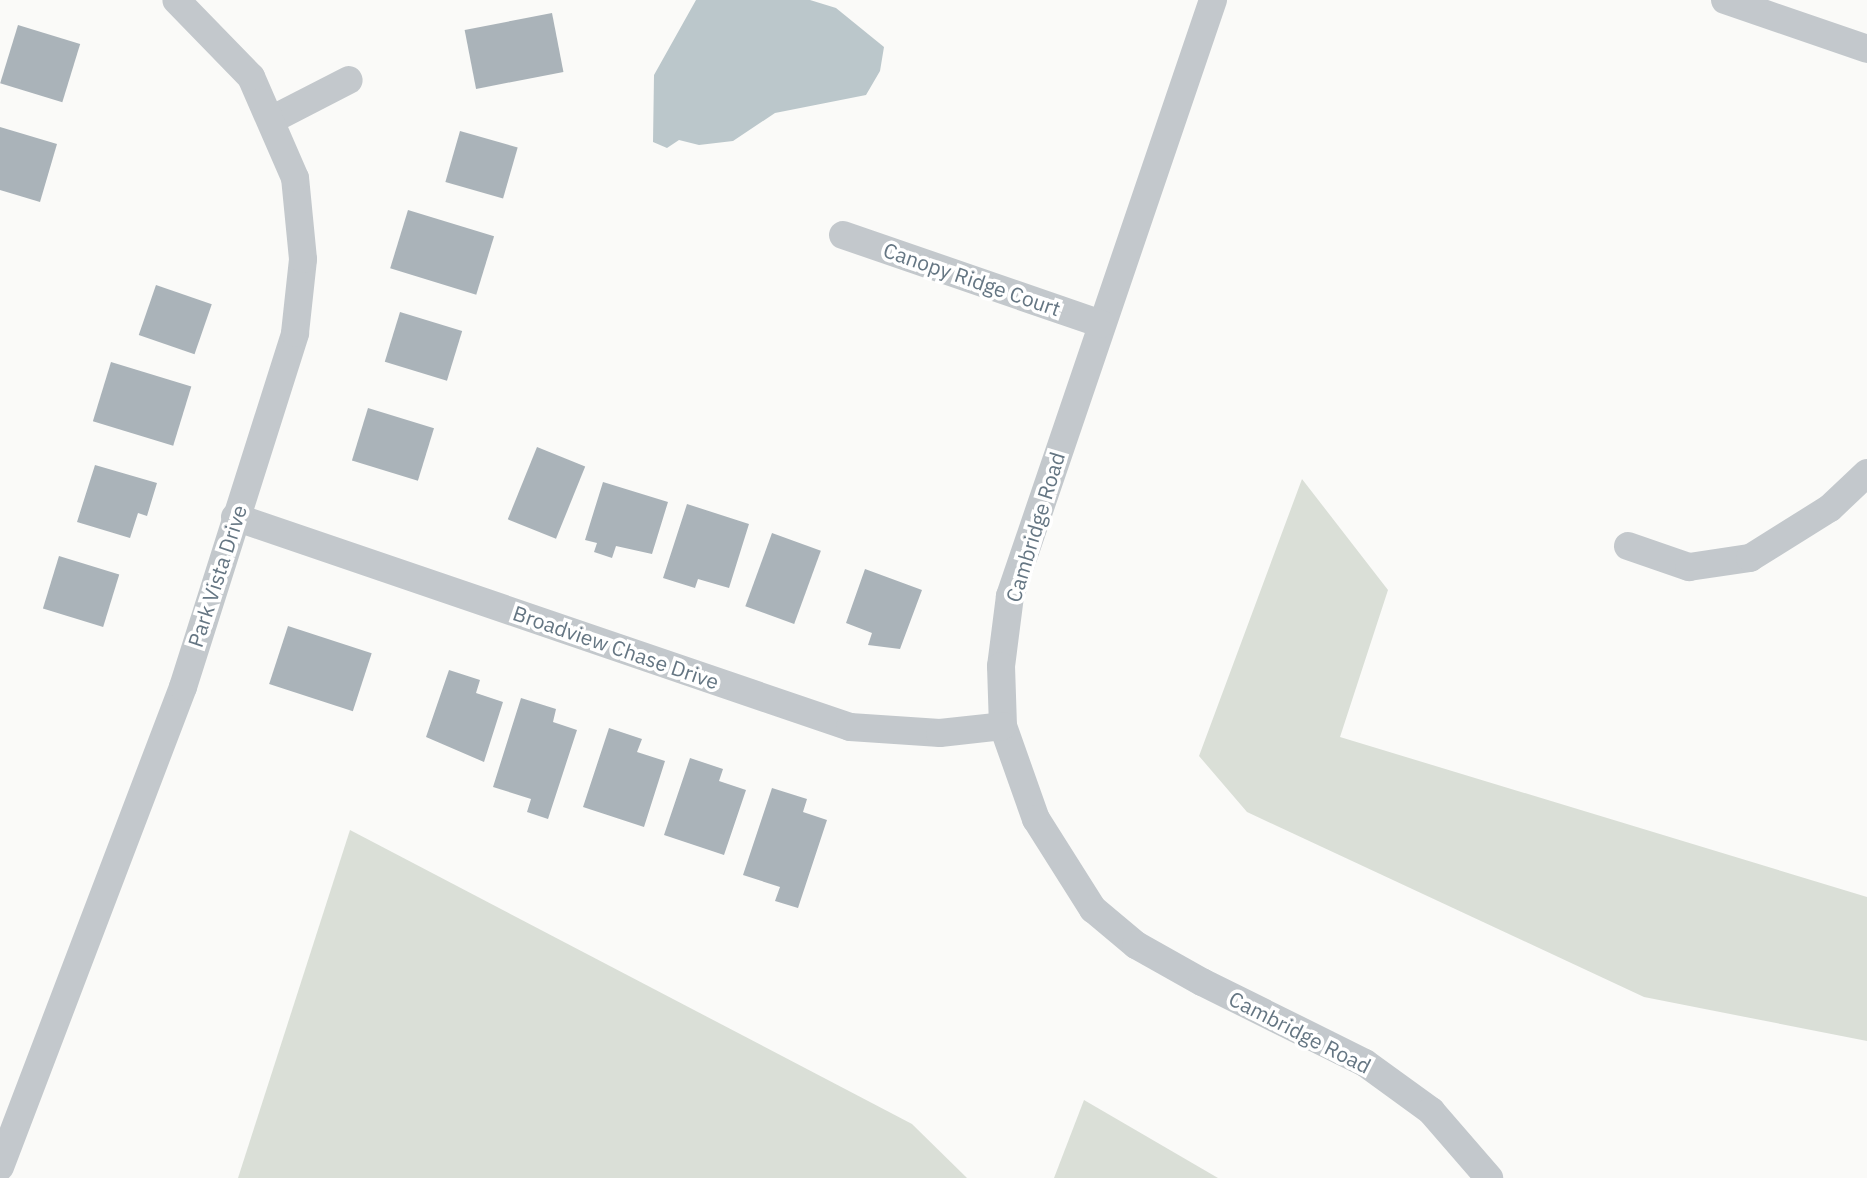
<!DOCTYPE html>
<html>
<head>
<meta charset="utf-8">
<style>
	body { margin:0 }
	#map { position:relative; width:1867px; height:1178px; overflow:hidden; background:#fafaf8; font-family:"IBM Plex Sans",sans-serif }
	div>[style] { position:absolute }
	.green>* { inset:0; background:#dadfd7 }
	.water>* { inset:0; background:#bbc7cb }
	.building>* { inset:0; background:#aab3b9; transform-origin:0 0 }
	.street>* { height:28px; margin:-14px; padding:0 14px; transform-origin:14px; border-radius:14px; background:#c3c8cc }
	span { translate:-50% -50%; white-space:nowrap; text-align:center; line-height:1.15; -webkit-text-stroke:7px #fff; paint-order:stroke }
	.street-label { font-size:21px; color:#657683 }
</style>
</head>
<body>
<div id="map">
	<div class="green">
		<i style="clip-path:polygon(1302px 479px,1388px 590px,1340px 737px,1867px 897px,1867px 1041px,1644px 997px,1247px 812px,1199px 756px)"></i>
		<i style="clip-path:polygon(350px 830px,912px 1124px,967px 1178px,238px 1178px)"></i>
		<i style="clip-path:polygon(1084px 1100px,1218px 1178px,1054px 1178px)"></i>
	</div>
	<div class="water">
		<i style="clip-path:polygon(696px 0,810px 0,836px 8px,884px 47px,880px 71px,866px 95px,775px 113px,733px 141px,699px 145px,679px 140px,667px 148px,653px 142px,654px 75px)"></i>
	</div>
	<div class="building">
		<i style="left:552px;top:13px;width:60px;height:89px;rotate:79deg"></i>
		<i style="left:18px;top:25px;width:65px;height:61px;rotate:17deg"></i>
		<i style="clip-path:polygon(0 127px,57px 144px,40px 202px,0 190px)"></i>
		<i style="left:460px;top:131px;width:60px;height:53px;rotate:16deg"></i>
		<i style="left:408px;top:210px;width:90px;height:61px;rotate:17deg"></i>
		<i style="left:156px;top:285px;width:59px;height:53px;rotate:19deg"></i>
		<i style="left:400px;top:312px;width:65px;height:52px;rotate:17deg"></i>
		<i style="left:111px;top:362px;width:84px;height:62px;rotate:17deg"></i>
		<i style="left:368px;top:408px;width:69px;height:55px;rotate:17deg"></i>
		<i style="left:537px;top:447px;width:52px;height:78px;rotate:22deg"></i>
		<i style="clip-path:polygon(95px 465px,157px 483px,147px 516px,138px 513px,130px 538px,77px 522px)"></i>
		<i style="clip-path:polygon(603px 482px,668px 502px,652px 554px,616px 546px,612px 558px,594px 552px,597px 543px,585px 540px)"></i>
		<i style="clip-path:polygon(687px 504px,749px 524px,729px 588px,698px 579px,695px 588px,663px 578px)"></i>
		<i style="left:772px;top:533px;width:52px;height:78px;rotate:20deg"></i>
		<i style="left:59px;top:556px;width:63px;height:55px;rotate:17deg"></i>
		<i style="clip-path:polygon(865px 569px,922px 590px,900px 649px,868px 645px,872px 633px,846px 623px)"></i>
		<i style="left:288px;top:626px;width:88px;height:61px;rotate:18deg"></i>
		<i style="clip-path:polygon(449px 670px,480px 680px,476px 693px,503px 702px,484px 762px,426px 737px)"></i>
		<i style="clip-path:polygon(521px 698px,556px 709px,553px 722px,577px 730px,548px 819px,527px 812px,531px 799px,493px 787px)"></i>
		<i style="clip-path:polygon(609px 728px,642px 739px,637px 752px,665px 761px,644px 827px,583px 807px)"></i>
		<i style="clip-path:polygon(690px 758px,723px 769px,719px 781px,746px 790px,724px 855px,664px 835px)"></i>
		<i style="clip-path:polygon(772px 788px,807px 799px,803px 812px,827px 820px,798px 908px,775px 901px,780px 887px,743px 875px)"></i>
	</div>
	<div class="street">
		<i style="left:1213px;top:0;width:630px;rotate:108.81deg"></i>
		<i style="left:1010px;top:596px;width:71px;rotate:97.3deg"></i>
		<i style="left:1001px;top:666px;width:60px;rotate:88.1deg"></i>
		<i style="left:1003px;top:726px;width:99px;rotate:70.5deg"></i>
		<i style="left:1036px;top:819px;width:107px;rotate:57.7deg"></i>
		<i style="left:1093px;top:909px;width:56px;rotate:39.9deg"></i>
		<i style="left:1136px;top:945px;width:76px;rotate:29.3deg"></i>
		<i style="left:1202px;top:982px;width:182px;rotate:26.4deg"></i>
		<i style="left:1365px;top:1063px;width:82px;rotate:36deg"></i>
		<i style="left:1431px;top:1111px;width:89px;rotate:49.1deg"></i>
		<i style="left:1725px;top:0;width:150px;rotate:19deg"></i>
		<i style="left:273px;top:119px;width:85px;rotate:-27.2deg"></i>
		<i style="left:843px;top:235px;width:273px;rotate:19deg"></i>
		<i style="left:235px;top:517px;width:650px;rotate:18.85deg"></i>
		<i style="left:850px;top:727px;width:90px;rotate:3.8deg"></i>
		<i style="left:940px;top:733px;width:63px;rotate:-6.3deg"></i>
		<i style="left:1628px;top:546px;width:65px;rotate:19deg"></i>
		<i style="left:1689px;top:567px;width:62px;rotate:-8.4deg"></i>
		<i style="left:1750px;top:558px;width:94px;rotate:-32deg"></i>
		<i style="left:1830px;top:508px;width:51px;rotate:-43.4deg"></i>
		<i style="left:0;top:1167px;width:514px;rotate:-69.13deg"></i>
		<i style="left:183px;top:687px;width:371px;rotate:-72.4deg"></i>
		<i style="left:295px;top:333px;width:74px;rotate:-83.8deg"></i>
		<i style="left:303px;top:259px;width:81px;rotate:-95.6deg"></i>
		<i style="left:295px;top:178px;width:110px;rotate:-113.5deg"></i>
		<i style="left:251px;top:77px;width:107px;rotate:-134.2deg"></i>
	</div>
	<div class="street-label">
		<span style="left:972px;top:279px;rotate:19deg">Canopy Ridge Court</span>
		<span style="left:1035px;top:527px;rotate:-73deg">Cambridge Road</span>
		<span style="left:217px;top:576px;rotate:-72deg">Park Vista Drive</span>
		<span style="left:616px;top:647px;rotate:19deg">Broadview Chase Drive</span>
		<span style="left:1300px;top:1032px;rotate:27deg">Cambridge Road</span>
	</div>
</div>
</body>
</html>
